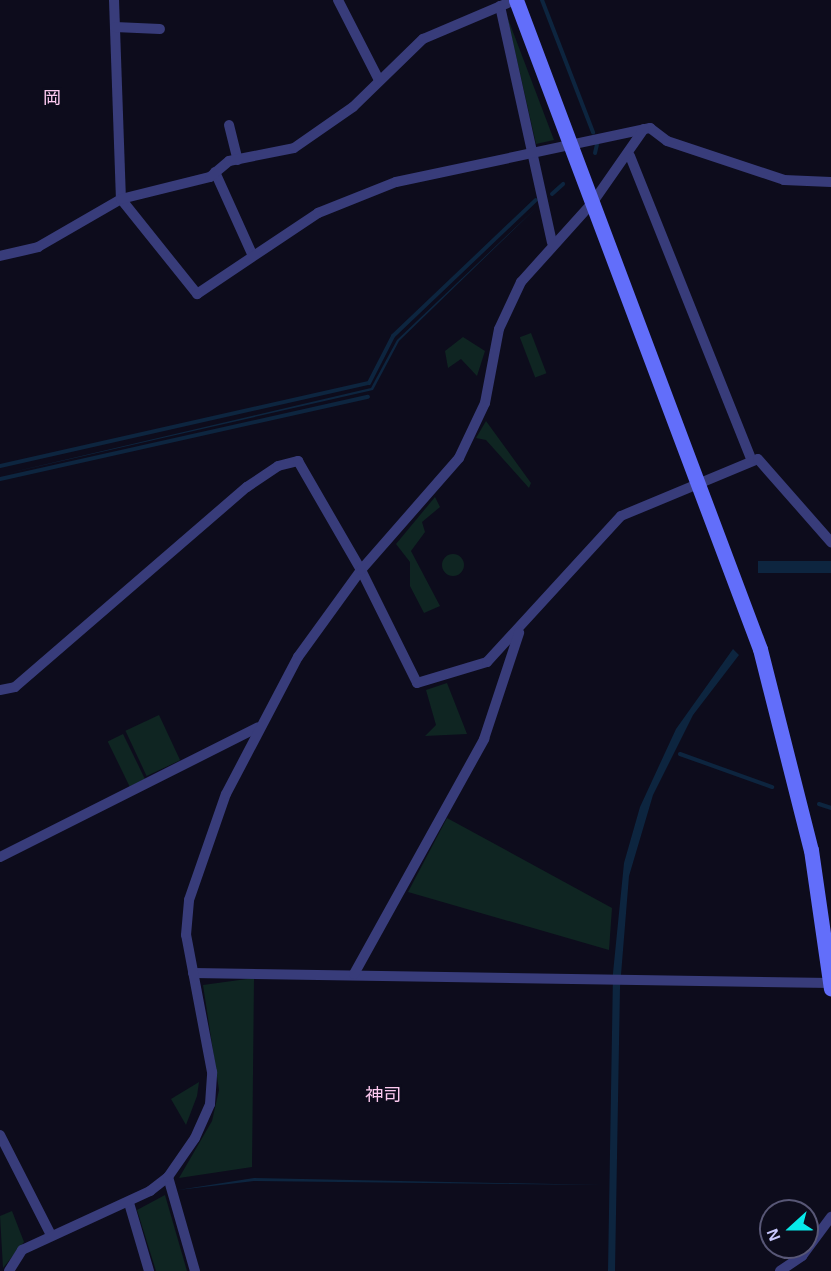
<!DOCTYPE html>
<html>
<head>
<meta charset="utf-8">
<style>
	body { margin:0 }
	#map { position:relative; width:831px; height:1271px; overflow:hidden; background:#0d0c1c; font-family:Helvetica,"Noto Sans JP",sans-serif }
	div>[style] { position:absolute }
	.green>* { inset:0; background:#0f2522; transform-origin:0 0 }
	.round { border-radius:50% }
	.water>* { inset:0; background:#0d253f; transform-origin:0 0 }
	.stream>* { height:4px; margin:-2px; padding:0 2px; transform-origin:2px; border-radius:2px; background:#0d253f }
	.street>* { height:10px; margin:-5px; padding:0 5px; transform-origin:5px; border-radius:5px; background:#383c7a }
	.secondary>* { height:15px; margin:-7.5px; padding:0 7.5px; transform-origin:7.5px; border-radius:7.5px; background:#626efa }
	span { translate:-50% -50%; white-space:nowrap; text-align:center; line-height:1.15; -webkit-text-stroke:5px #0d0c1c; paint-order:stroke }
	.neighbourhood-label { font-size:18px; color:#fdcaf0 }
	.north { position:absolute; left:759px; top:1199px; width:60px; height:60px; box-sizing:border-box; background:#0d0c1c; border:2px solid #585776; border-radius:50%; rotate:249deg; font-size:16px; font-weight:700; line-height:24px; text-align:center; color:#c9c8fd }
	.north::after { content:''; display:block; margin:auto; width:21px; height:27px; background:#07eaea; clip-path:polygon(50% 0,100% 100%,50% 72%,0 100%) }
</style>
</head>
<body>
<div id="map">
	<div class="green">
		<i style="clip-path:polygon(507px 16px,554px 140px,536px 144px)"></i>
		<i style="left:531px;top:333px;width:43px;height:12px;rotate:69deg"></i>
		<i style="clip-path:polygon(463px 337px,485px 351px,477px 376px,461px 359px,448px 368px,445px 351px)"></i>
		<i style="clip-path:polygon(486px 421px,531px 483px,529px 488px,486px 440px,476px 438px)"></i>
		<i style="clip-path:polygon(435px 497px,440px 507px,422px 522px,425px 532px,411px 551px,440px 606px,424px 613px,410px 586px,410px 562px,396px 544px)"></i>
		<i class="round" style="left:442px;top:554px;width:22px;height:22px"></i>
		<i style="clip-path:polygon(447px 683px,467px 734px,425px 736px,436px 725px,426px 690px)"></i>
		<i style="left:159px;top:715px;width:50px;height:37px;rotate:65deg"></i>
		<i style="left:123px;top:734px;width:50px;height:17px;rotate:64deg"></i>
		<i style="clip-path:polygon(447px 818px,612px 908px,609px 950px,408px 892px)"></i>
		<i style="clip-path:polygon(254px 978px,252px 1167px,179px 1178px,212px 1121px,219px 1090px,203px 985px)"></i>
		<i style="clip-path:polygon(199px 1082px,197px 1096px,186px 1125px,171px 1099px)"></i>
		<i style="clip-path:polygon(165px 1195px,187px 1271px,156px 1271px,137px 1210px)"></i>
		<i style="clip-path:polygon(12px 1211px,24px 1242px,3px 1268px,0 1216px)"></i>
	</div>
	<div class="water">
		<i style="clip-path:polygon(538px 206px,399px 341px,373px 390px,0 475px,371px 388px,397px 340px)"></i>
		<i style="left:831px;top:561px;width:12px;height:73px;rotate:90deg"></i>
		<i style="clip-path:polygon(733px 649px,739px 655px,693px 715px,653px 795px,629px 876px,620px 987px,615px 1271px,608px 1271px,613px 973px,624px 863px,640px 807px,676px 729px)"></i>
		<i style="clip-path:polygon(254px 1178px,603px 1185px,254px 1181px,178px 1190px)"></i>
	</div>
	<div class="stream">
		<i style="left:542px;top:0;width:142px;rotate:68.9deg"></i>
		<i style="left:595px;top:153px;width:9px;rotate:-77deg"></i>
		<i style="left:552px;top:194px;width:15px;rotate:-42deg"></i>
		<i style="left:0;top:466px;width:378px;rotate:-12.7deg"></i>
		<i style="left:369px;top:383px;width:53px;rotate:-62.9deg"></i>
		<i style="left:393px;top:336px;width:197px;rotate:-43.6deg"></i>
		<i style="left:0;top:479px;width:377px;rotate:-12.6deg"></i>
		<i style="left:680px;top:754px;width:98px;rotate:19.7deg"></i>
		<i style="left:819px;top:804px;width:13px;rotate:18deg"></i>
	</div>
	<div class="street">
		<i style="left:114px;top:0;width:199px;rotate:88deg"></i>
		<i style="left:338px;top:0;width:90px;rotate:62.9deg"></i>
		<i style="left:500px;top:6px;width:242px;rotate:77.6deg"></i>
		<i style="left:115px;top:27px;width:45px;rotate:2.5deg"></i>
		<i style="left:229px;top:125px;width:36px;rotate:76deg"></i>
		<i style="left:630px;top:156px;width:328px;rotate:68.2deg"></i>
		<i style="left:215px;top:172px;width:92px;rotate:65.7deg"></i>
		<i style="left:121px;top:199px;width:122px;rotate:51.3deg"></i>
		<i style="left:197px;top:294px;width:146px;rotate:-33.8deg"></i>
		<i style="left:318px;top:213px;width:84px;rotate:-21.7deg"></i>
		<i style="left:396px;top:182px;width:260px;rotate:-12deg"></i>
		<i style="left:650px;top:128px;width:21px;rotate:37deg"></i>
		<i style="left:667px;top:141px;width:123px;rotate:18.4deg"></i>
		<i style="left:784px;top:180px;width:47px;rotate:2.4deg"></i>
		<i style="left:0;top:256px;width:39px;rotate:-13deg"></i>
		<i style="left:38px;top:247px;width:96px;rotate:-30deg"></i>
		<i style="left:121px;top:199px;width:92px;rotate:-13.9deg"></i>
		<i style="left:210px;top:177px;width:25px;rotate:-40deg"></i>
		<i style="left:229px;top:161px;width:66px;rotate:-11.3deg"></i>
		<i style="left:294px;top:148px;width:72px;rotate:-34.8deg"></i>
		<i style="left:353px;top:107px;width:98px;rotate:-44.2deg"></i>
		<i style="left:423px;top:39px;width:100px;rotate:-23deg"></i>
		<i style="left:0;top:690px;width:15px;rotate:-11deg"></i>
		<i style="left:15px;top:687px;width:306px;rotate:-40.8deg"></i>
		<i style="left:247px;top:487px;width:37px;rotate:-34deg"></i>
		<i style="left:278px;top:466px;width:21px;rotate:-14deg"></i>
		<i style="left:298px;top:461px;width:126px;rotate:60deg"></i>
		<i style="left:361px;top:570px;width:126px;rotate:63.6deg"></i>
		<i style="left:417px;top:683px;width:73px;rotate:-16.7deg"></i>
		<i style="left:487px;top:662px;width:198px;rotate:-47.5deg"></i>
		<i style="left:621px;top:516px;width:148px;rotate:-22.6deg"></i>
		<i style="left:758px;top:459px;width:111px;rotate:48.7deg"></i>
		<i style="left:0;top:857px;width:289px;rotate:-26.7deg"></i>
		<i style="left:193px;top:973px;width:638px;rotate:0.9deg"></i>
		<i style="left:354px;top:974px;width:269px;rotate:-61deg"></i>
		<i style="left:484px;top:739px;width:112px;rotate:-71.7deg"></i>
		<i style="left:0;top:1135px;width:112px;rotate:63deg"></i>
		<i style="left:168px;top:1177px;width:98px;rotate:74deg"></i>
		<i style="left:129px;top:1203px;width:71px;rotate:73.6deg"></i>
		<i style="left:9px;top:1271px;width:25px;rotate:-58deg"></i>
		<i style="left:22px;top:1250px;width:141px;rotate:-24.7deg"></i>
		<i style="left:150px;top:1191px;width:23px;rotate:-38deg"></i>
		<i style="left:168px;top:1177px;width:47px;rotate:-55.3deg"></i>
		<i style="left:195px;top:1138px;width:37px;rotate:-66deg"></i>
		<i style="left:210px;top:1104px;width:32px;rotate:-86deg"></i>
		<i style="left:212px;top:1072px;width:139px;rotate:-100.7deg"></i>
		<i style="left:186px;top:935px;width:35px;rotate:-85deg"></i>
		<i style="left:189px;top:900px;width:112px;rotate:-70.8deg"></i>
		<i style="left:226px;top:794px;width:155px;rotate:-62.3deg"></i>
		<i style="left:298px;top:657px;width:107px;rotate:-54.1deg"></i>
		<i style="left:361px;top:570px;width:149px;rotate:-48.8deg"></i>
		<i style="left:459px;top:458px;width:61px;rotate:-64.7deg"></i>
		<i style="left:485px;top:403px;width:75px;rotate:-79.3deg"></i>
		<i style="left:499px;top:329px;width:52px;rotate:-64.9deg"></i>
		<i style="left:521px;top:282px;width:108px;rotate:-48deg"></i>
		<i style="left:593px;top:202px;width:89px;rotate:-55.1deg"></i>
		<i style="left:780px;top:1271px;width:27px;rotate:-34deg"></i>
		<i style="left:802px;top:1256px;width:49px;rotate:-53.4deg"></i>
	</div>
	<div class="secondary">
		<i style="left:516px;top:0;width:693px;rotate:69.4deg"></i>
		<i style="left:760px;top:649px;width:207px;rotate:75.8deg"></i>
		<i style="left:811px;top:850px;width:140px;rotate:81.8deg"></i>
	</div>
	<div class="neighbourhood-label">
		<span style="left:52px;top:98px">岡</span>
		<span style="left:383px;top:1095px">神司</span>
	</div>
	<div class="north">N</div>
</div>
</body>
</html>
